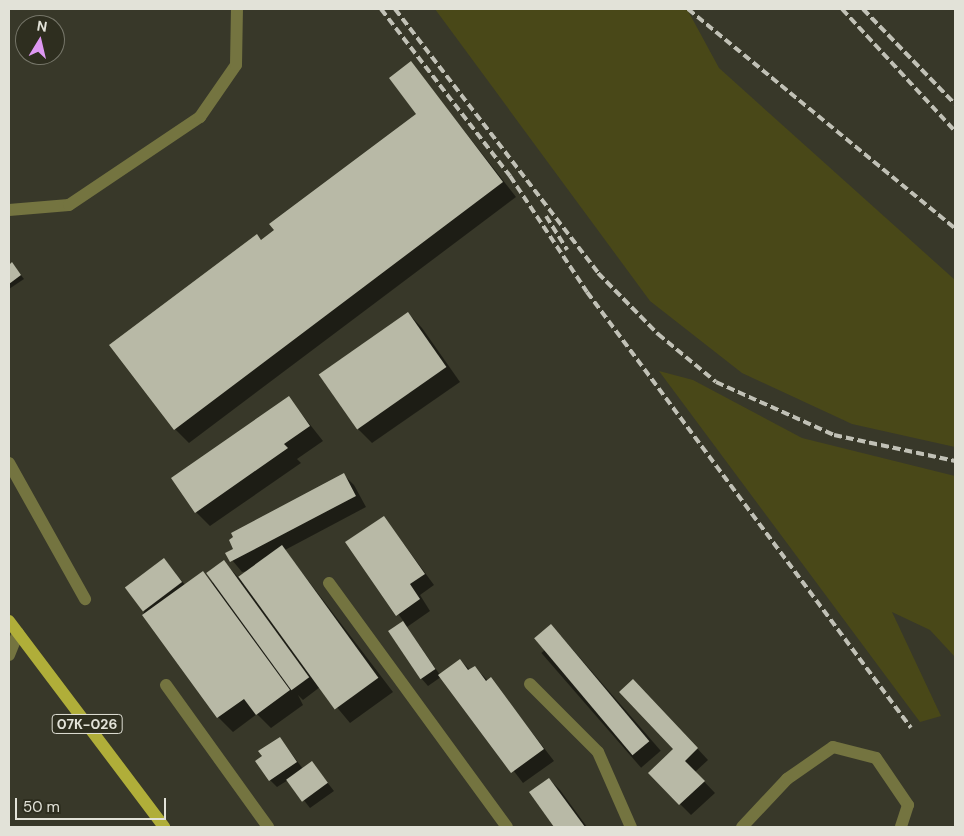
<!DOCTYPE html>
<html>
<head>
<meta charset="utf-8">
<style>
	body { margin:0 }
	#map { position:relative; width:964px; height:836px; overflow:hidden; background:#383829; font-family:"DM Sans",sans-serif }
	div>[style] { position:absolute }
	.green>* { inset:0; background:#494818 }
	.shadow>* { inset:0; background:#0007; transform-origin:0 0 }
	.building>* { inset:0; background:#b8b9a6; transform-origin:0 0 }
	.minor>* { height:12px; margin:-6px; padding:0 6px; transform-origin:6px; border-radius:6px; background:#747440 }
	.major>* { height:12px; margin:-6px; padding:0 6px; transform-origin:6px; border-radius:6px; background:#b0ae39 }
	.rail>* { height:4px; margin-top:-2px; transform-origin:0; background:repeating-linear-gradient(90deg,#c1c1b6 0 8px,transparent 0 12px) }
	span { translate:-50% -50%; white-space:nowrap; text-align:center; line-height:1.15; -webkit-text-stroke:5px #2e2e1f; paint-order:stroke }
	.shield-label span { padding:1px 4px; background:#2e2e1f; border:1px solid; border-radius:4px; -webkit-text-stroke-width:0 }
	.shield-label { font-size:14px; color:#e2e2d8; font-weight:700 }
	.frame { position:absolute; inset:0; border:10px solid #e2e2d8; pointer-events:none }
	.north { position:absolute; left:15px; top:15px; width:50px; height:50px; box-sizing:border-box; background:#2e2e1f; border:1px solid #767669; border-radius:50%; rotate:9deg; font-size:14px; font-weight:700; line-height:20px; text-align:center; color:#e2e2d8 }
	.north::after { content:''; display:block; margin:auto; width:18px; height:22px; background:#de98f2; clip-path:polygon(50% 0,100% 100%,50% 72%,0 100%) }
	.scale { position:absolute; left:15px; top:798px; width:151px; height:22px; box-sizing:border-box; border:2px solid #e2e2d8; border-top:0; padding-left:6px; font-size:15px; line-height:18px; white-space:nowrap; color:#e2e2d8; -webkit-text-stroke:4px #2e2e1f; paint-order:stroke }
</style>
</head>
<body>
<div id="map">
	<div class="green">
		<i style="clip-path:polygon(435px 9px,687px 9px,719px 68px,955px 280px,955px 447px,852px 424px,742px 373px,650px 301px)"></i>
		<i style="clip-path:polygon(659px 371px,693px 380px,802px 438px,955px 476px,955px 657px,930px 630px,892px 612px,941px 716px,920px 722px)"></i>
	</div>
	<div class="shadow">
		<i style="clip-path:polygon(411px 63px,516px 197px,189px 443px,175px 429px,257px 235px,262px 241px,418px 114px)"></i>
		<i style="clip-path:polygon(12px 264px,24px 279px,9px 289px,9px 266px)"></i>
		<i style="clip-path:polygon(408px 313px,422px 328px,460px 382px,372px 443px,358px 429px)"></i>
		<i style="clip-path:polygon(289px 398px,323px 441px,297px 459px,301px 463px,210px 526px,196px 512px)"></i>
		<i style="clip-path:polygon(343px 474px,354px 485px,366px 507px,285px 550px,393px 692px,350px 723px,320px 687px,303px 700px,298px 695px,303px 705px,271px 728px,257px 714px,233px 732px,218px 717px,143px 615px,164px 559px,185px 585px,202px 572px,213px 583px,224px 562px,239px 578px,249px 571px,242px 572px,227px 554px)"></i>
		<i style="clip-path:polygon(384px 517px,434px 585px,420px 595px,430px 611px,407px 627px,440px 675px,460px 660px,470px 670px,475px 667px,488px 681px,491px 679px,554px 761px,523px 783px,441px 677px,428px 686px,421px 678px,404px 622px,347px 542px)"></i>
		<i style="left:561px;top:636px;width:152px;height:26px;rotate:49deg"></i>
		<i style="clip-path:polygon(644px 691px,708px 760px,695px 772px,715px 793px,691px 815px,649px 773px,675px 749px)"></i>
		<i style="clip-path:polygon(280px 738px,303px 769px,312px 763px,334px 791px,310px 808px,288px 780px,277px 787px,270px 780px)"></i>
		<i style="clip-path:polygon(549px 779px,560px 790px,587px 827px,556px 827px,531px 793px)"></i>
	</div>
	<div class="building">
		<i style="clip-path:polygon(411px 61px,503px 182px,174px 430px,109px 345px,257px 234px,261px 240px,274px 230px,269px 224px,416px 114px,389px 78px)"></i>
		<i style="clip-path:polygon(12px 262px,21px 275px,9px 284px,9px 265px)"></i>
		<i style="left:408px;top:312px;width:67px;height:109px;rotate:55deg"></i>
		<i style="clip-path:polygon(289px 396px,310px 426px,284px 444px,288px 448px,195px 513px,171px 478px)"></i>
		<i style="clip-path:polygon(344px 473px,356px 496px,230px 562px,225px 553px,233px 549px,229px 540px,233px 537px,231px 533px)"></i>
		<i style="clip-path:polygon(384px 516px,425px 574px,410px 584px,420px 599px,396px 616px,345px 542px)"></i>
		<i style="left:282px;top:545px;width:164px;height:54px;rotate:54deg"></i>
		<i style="left:164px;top:558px;width:30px;height:49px;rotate:53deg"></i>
		<i style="left:224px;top:560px;width:145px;height:22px;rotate:54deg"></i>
		<i style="clip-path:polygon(203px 571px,290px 690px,256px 715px,244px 699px,217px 718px,142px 615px)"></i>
		<i style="left:403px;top:621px;width:58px;height:18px;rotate:56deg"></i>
		<i style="left:551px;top:624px;width:153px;height:22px;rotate:50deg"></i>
		<i style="clip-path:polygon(460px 659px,468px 670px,475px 666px,486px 681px,491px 677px,544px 749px,511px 773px,438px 675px)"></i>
		<i style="clip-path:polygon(633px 679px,698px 748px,685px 761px,705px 781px,679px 805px,648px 773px,673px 749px,619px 692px)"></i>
		<i style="clip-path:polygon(280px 737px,297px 762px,269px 781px,255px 761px,262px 756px,258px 751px)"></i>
		<i style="left:312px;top:761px;width:27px;height:32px;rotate:54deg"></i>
		<i style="clip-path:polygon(549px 778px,585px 827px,554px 827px,529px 792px)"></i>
	</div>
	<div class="minor">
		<i style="left:9px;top:210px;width:60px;rotate:-4.8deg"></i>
		<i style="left:69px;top:205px;width:158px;rotate:-33.9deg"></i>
		<i style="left:200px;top:117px;width:63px;rotate:-55.3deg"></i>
		<i style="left:236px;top:65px;width:56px;rotate:-89deg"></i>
		<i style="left:9px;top:463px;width:156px;rotate:60.8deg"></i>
		<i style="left:329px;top:583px;width:302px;rotate:53.9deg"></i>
		<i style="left:9px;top:655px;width:24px;rotate:-68deg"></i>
		<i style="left:530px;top:684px;width:96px;rotate:45deg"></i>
		<i style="left:598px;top:752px;width:82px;rotate:66.3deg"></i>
		<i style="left:166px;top:685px;width:175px;rotate:54.3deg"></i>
		<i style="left:742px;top:827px;width:66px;rotate:-46.8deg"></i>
		<i style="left:787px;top:779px;width:56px;rotate:-34.8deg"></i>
		<i style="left:833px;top:747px;width:44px;rotate:14.3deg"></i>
		<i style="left:876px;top:758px;width:57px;rotate:55.8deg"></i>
		<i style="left:908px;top:805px;width:23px;rotate:108deg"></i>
	</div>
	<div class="major">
		<i style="left:9px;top:621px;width:258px;rotate:53deg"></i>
	</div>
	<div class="rail">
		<i style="left:381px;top:9px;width:211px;rotate:52.3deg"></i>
		<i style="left:510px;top:176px;width:139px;rotate:56.4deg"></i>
		<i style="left:587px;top:292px;width:543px;rotate:53.38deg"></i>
		<i style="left:395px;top:9px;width:333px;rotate:52.4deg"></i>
		<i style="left:598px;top:273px;width:86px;rotate:45.5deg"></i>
		<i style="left:658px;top:334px;width:75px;rotate:39.6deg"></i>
		<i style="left:716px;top:382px;width:129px;rotate:24.2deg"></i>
		<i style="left:834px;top:435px;width:124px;rotate:12.1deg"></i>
		<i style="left:688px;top:9px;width:345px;rotate:39.4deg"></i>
		<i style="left:842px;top:9px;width:166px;rotate:47.2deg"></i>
		<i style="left:863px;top:9px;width:132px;rotate:45.9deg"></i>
		<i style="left:546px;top:216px;width:40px;rotate:58deg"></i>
	</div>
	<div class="shield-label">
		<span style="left:87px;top:724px">07К-026</span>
	</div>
	<div class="frame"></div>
	<div class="north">N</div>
	<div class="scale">50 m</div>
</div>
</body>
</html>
